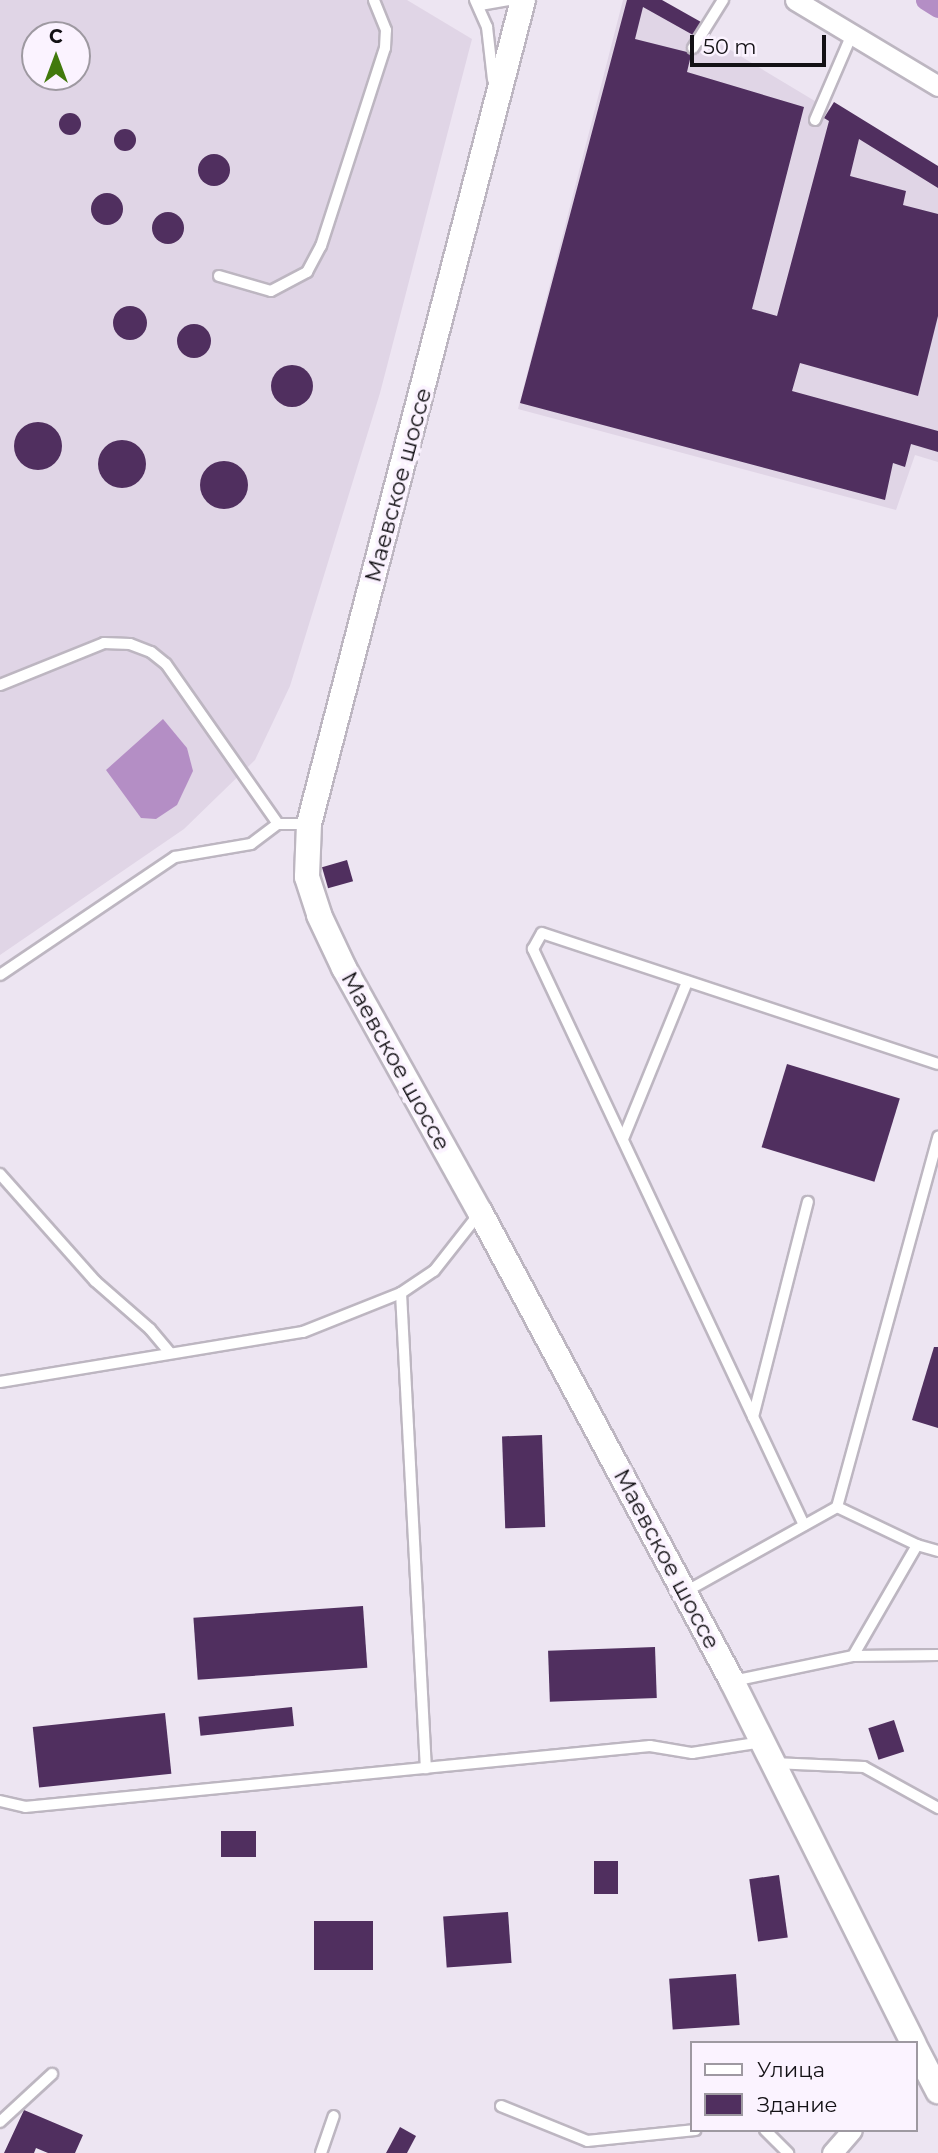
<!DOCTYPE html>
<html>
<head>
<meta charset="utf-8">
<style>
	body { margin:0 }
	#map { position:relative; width:938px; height:2153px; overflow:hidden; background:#ede5f2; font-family:Montserrat,sans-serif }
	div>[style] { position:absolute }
	.built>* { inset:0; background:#e0d5e6 }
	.water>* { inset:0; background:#b48ec5 }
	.canal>* { height:19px; margin:-9.5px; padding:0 9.5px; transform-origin:9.5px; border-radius:9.5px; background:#b48ec5 }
	.building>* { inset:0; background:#502f5f; transform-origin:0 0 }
	.round { border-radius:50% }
	.roads { filter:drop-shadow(2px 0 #bdb6c1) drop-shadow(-2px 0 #bdb6c1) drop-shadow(0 2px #bdb6c1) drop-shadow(0 -2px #bdb6c1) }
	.service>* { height:10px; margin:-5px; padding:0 5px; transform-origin:5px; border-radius:5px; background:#fff }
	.minor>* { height:19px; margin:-9.5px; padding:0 9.5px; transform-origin:9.5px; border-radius:9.5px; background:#fff }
	.tertiary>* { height:24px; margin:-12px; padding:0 12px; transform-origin:12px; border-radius:12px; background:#fff }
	span { translate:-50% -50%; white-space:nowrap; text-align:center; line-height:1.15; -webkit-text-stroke:7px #fbf3ff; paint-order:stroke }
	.street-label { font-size:23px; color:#131115 }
	.legend { position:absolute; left:690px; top:2041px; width:228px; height:91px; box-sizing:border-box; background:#fbf3ff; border:2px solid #9e99a1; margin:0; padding:9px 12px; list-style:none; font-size:21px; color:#131115 }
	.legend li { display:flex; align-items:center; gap:14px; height:35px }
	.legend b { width:35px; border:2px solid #9e99a1 }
	.north { position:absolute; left:21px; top:21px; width:70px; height:70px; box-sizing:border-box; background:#fbf3ff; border:2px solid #9e99a1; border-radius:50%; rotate:0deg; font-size:19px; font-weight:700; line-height:28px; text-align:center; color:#131115 }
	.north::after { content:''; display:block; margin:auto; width:24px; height:32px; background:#41790c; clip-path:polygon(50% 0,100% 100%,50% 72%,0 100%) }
	.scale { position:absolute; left:690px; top:35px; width:136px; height:32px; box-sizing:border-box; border:4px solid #131115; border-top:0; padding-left:9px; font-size:21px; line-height:24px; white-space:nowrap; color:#131115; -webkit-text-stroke:5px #fbf3ff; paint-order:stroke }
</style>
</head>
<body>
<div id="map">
	<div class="built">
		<i style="clip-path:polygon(evenodd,0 0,407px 0,472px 39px,380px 393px,290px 686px,255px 760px,184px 829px,0 955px,0 0,35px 35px,77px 35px,77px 77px,35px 77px,35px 35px)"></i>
		<i style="clip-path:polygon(623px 0,647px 0,938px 175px,938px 462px,915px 455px,896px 510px,518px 409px)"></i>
	</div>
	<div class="water">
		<i style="clip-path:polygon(163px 719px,187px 748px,193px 771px,177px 805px,156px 819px,141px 818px,106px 770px)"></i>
	</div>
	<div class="canal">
		<i style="left:925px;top:0;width:15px;rotate:32deg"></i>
	</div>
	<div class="building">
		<i style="clip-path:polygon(627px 0,662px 0,701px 22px,693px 35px,643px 7px,635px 39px,687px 52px,691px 55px,687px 72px,804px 107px,752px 309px,777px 316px,829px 121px,824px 118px,834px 102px,938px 166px,938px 188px,859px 139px,850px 176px,906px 191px,903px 205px,938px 214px,938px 316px,918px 396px,800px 363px,792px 391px,938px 431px,938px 452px,911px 444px,905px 467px,893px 463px,885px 500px,520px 403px)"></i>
		<i class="round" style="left:59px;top:113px;width:22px;height:22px"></i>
		<i class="round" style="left:114px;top:129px;width:22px;height:22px"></i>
		<i class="round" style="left:198px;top:154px;width:32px;height:32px"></i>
		<i class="round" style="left:91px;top:193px;width:32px;height:32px"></i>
		<i class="round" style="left:152px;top:212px;width:32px;height:32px"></i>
		<i class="round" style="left:113px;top:306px;width:34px;height:34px"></i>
		<i class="round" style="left:177px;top:324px;width:34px;height:34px"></i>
		<i class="round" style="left:271px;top:365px;width:42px;height:42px"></i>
		<i class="round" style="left:14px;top:422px;width:48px;height:48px"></i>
		<i class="round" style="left:98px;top:440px;width:48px;height:48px"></i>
		<i class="round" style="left:200px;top:461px;width:48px;height:48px"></i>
		<i style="left:347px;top:860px;width:22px;height:26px;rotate:74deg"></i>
		<i style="left:787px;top:1064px;width:118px;height:87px;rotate:17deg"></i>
		<i style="clip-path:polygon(934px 1347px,938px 1347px,938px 1428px,912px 1420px)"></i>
		<i style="left:542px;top:1435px;width:92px;height:40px;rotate:88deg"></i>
		<i style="left:363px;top:1606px;width:62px;height:170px;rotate:86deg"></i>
		<i style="left:655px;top:1647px;width:51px;height:107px;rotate:88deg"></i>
		<i style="left:292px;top:1707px;width:19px;height:94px;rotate:84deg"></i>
		<i style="left:165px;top:1713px;width:61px;height:133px;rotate:84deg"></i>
		<i style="left:894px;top:1720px;width:33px;height:27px;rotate:72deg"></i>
		<i style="left:221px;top:1831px;width:35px;height:26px"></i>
		<i style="left:594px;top:1861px;width:24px;height:33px"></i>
		<i style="left:779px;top:1875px;width:63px;height:30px;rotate:82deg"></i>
		<i style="left:508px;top:1912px;width:51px;height:65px;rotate:86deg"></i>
		<i style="left:373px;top:1921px;width:49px;height:59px;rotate:90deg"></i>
		<i style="left:736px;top:1974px;width:51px;height:67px;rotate:86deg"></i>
		<i style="clip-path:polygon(24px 2110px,83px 2135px,75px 2153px,48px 2153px,36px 2148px,34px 2153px,4px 2153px)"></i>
		<i style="clip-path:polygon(400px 2127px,416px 2136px,407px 2153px,386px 2153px)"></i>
	</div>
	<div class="roads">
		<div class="service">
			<i style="left:475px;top:0;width:30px;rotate:66deg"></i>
			<i style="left:487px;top:27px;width:53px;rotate:83.5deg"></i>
			<i style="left:480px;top:5px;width:29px;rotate:-10deg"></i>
			<i style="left:693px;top:48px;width:57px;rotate:-58deg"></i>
			<i style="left:815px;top:120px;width:94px;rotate:-66.7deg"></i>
			<i style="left:219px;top:276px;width:54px;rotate:16.1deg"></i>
			<i style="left:271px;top:291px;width:41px;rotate:-27.8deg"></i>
			<i style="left:307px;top:272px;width:30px;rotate:-62deg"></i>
			<i style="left:321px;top:246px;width:208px;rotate:-72.1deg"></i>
			<i style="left:385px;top:48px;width:18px;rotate:-87deg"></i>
			<i style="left:386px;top:30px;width:32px;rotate:-112deg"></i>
			<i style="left:0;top:685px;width:112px;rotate:-22deg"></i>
			<i style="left:104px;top:643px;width:26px;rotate:2deg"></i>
			<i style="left:130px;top:644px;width:22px;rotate:21deg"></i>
			<i style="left:151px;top:652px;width:19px;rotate:39deg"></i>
			<i style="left:166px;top:664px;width:195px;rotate:55deg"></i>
			<i style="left:278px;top:824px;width:30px"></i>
			<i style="left:0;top:975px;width:211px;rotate:-34deg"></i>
			<i style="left:175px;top:857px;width:77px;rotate:-9.7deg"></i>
			<i style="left:251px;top:844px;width:34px;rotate:-37deg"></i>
			<i style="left:623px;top:1139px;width:170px;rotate:-67.8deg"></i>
			<i style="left:0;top:1174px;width:143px;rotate:48.4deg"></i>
			<i style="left:95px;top:1281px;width:73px;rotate:41.1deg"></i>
			<i style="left:150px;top:1329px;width:31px;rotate:50deg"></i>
			<i style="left:401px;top:1293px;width:476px;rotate:87deg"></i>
			<i style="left:0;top:1382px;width:307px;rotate:-9.4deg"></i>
			<i style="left:303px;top:1332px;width:105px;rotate:-21.7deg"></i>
			<i style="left:401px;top:1293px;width:40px;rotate:-34deg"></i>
			<i style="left:434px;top:1271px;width:71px;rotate:-51.8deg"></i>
			<i style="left:753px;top:1417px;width:222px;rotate:-75.7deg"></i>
			<i style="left:804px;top:1525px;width:637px;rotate:-115.2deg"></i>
			<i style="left:533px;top:949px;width:18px;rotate:-61deg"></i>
			<i style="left:542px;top:933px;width:417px;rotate:18.3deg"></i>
			<i style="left:917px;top:1545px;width:22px;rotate:16deg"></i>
			<i style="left:685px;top:1592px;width:174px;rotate:-29.2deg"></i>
			<i style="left:853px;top:1656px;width:85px;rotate:-0.7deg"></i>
			<i style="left:733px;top:1681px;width:123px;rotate:-11.8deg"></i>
			<i style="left:853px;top:1656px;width:128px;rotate:-60deg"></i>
			<i style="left:917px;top:1545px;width:89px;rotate:-154.6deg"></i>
			<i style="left:837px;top:1507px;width:384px;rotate:-74.7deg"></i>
			<i style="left:773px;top:1763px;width:91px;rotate:2.5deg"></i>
			<i style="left:864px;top:1767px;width:85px;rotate:29deg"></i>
			<i style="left:0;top:1801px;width:26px;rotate:13deg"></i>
			<i style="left:25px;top:1807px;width:628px;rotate:-5.57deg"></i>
			<i style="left:650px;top:1746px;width:43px;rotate:9.5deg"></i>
			<i style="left:692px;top:1753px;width:71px;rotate:-8.9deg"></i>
			<i style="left:501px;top:2106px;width:93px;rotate:22.1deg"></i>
			<i style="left:587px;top:2141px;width:109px;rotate:-5.8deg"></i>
			<i style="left:0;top:2122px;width:71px;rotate:-42.7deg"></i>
			<i style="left:765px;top:2130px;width:33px;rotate:45deg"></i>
			<i style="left:321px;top:2153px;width:39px;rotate:-71deg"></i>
		</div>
		<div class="minor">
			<i style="left:795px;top:0;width:167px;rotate:31deg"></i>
			<i style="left:832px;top:2153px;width:30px;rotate:-49deg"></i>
		</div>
		<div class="tertiary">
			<i style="left:523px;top:0;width:851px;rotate:104.56deg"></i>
			<i style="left:309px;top:824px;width:53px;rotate:92.2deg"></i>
			<i style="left:307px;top:877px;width:40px;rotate:72deg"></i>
			<i style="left:319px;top:915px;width:59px;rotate:64.7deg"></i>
			<i style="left:344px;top:968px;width:279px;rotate:60.9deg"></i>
			<i style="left:480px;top:1212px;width:532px;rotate:61.75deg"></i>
			<i style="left:732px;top:1681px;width:405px;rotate:63.4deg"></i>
			<i style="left:915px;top:2047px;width:50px;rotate:62.4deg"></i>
		</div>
	</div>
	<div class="street-label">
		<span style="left:398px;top:485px;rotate:-75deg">Маевское шоссе</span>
		<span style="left:396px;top:1061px;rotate:61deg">Маевское шоссе</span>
		<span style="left:667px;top:1559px;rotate:62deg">Маевское шоссе</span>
	</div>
	<ul class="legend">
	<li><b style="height:9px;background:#fff"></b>Улица</li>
	<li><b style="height:19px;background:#502f5f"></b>Здание</li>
	</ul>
	<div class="north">С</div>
	<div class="scale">50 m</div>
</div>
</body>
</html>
